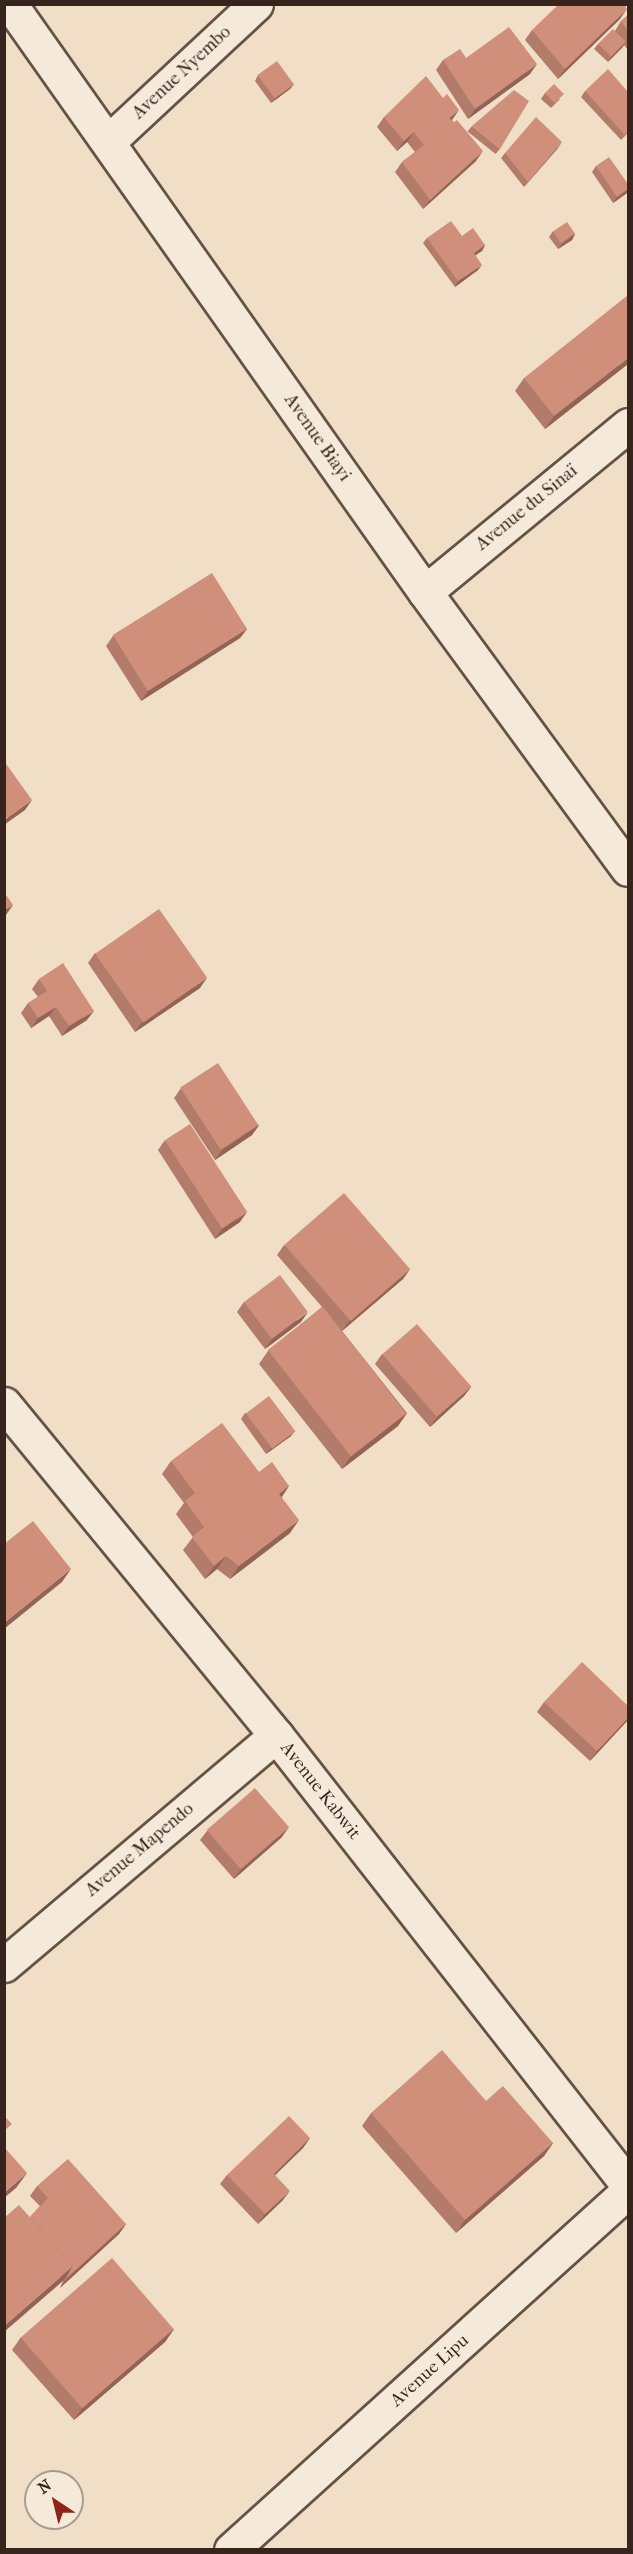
<!DOCTYPE html>
<html>
<head>
<meta charset="utf-8">
<style>
	body { margin:0 }
	#map { position:relative; width:633px; height:2554px; overflow:hidden; background:#f0dec6; font-family:"IM FELL French Canon",serif }
	div>[style] { position:absolute }
	.roads { filter:drop-shadow(2px 0 #655247) drop-shadow(-2px 0 #655247) drop-shadow(0 2px #655247) drop-shadow(0 -2px #655247) }
	.minor>* { height:33px; margin:-16.5px; padding:0 16.5px; transform-origin:16.5px; border-radius:16.5px; background:#f5eada }
	.wall>* { inset:0; background:#b27b6a; transform-origin:0 0 }
	.shaded-wall>* { inset:0; background:#916456 }
	.building>* { inset:0; background:#cf8f7b; transform-origin:0 0 }
	span { translate:-50% -50%; white-space:nowrap; text-align:center; line-height:1.15; -webkit-text-stroke:5px #f5eada; paint-order:stroke }
	.street-label { font-size:18px; color:#37241d }
	.frame { position:absolute; inset:0; border:6px solid #37241d; pointer-events:none }
	.north { position:absolute; left:24px; top:2470px; width:60px; height:60px; box-sizing:border-box; background:#f5eada; border:2px solid #a99b8e; border-radius:50%; rotate:325deg; font-size:16px; font-weight:700; line-height:24px; text-align:center; color:#37241d }
	.north::after { content:''; display:block; margin:auto; width:21px; height:27px; background:#8f2418; clip-path:polygon(50% 0,100% 100%,50% 72%,0 100%) }
</style>
</head>
<body>
<div id="map">
	<div class="roads">
		<div class="minor">
			<i style="left:10px;top:4px;width:720px;rotate:54.79deg"></i>
			<i style="left:425px;top:592px;width:343px;rotate:53.8deg"></i>
			<i style="left:109px;top:141px;width:201px;rotate:-43deg"></i>
			<i style="left:425px;top:592px;width:263px;rotate:-39.4deg"></i>
			<i style="left:4px;top:1404px;width:428px;rotate:50.6deg"></i>
			<i style="left:276px;top:1735px;width:571px;rotate:51.97deg"></i>
			<i style="left:4px;top:1965px;width:356px;rotate:-40.2deg"></i>
			<i style="left:231px;top:2550px;width:535px;rotate:-42.12deg"></i>
		</div>
	</div>
	<div class="wall">
		<i style="clip-path:polygon(628px 15px,628px 50px,624px 45px,608px 62px,594px 49px,598px 44px,615px 31px,621px 21px)"></i>
		<i style="clip-path:polygon(620px 19px,558px 79px,525px 40px,532px 30px)"></i>
		<i style="clip-path:polygon(466px 58px,530px 74px,468px 119px,436px 70px,443px 60px)"></i>
		<i style="clip-path:polygon(258px 75px,294px 84px,290px 89px,271px 103px,255px 81px)"></i>
		<i style="clip-path:polygon(585px 91px,628px 92px,628px 133px,621px 140px,581px 97px)"></i>
		<i style="clip-path:polygon(545px 93px,560px 99px,551px 108px,541px 99px)"></i>
		<i style="clip-path:polygon(384px 117px,452px 120px,476px 161px,423px 209px,395px 172px,402px 162px,415px 152px,407px 142px,397px 151px,377px 127px)"></i>
		<i style="left:472px;top:126px;width:36px;height:7px;rotate:39deg"></i>
		<i style="clip-path:polygon(558px 148px,524px 187px,501px 158px,505px 153px)"></i>
		<i style="clip-path:polygon(596px 166px,628px 184px,628px 191px,627px 193px,613px 203px,592px 172px)"></i>
		<i style="clip-path:polygon(553px 231px,575px 234px,572px 240px,558px 249px,549px 237px)"></i>
		<i style="clip-path:polygon(462px 236px,485px 245px,482px 251px,475px 255px,478px 270px,455px 287px,423px 243px,427px 238px)"></i>
		<i style="clip-path:polygon(628px 364px,545px 429px,515px 391px,524px 378px)"></i>
		<i style="clip-path:polygon(247px 629px,240px 638px,141px 701px,106px 646px,113px 636px)"></i>
		<i style="clip-path:polygon(95px 953px,200px 988px,135px 1032px,88px 963px)"></i>
		<i style="clip-path:polygon(39px 979px,87px 1020px,62px 1036px,49px 1016px,31px 1028px,21px 1013px,28px 1003px,38px 997px,32px 989px)"></i>
		<i style="clip-path:polygon(181px 1088px,259px 1125px,252px 1135px,215px 1160px,174px 1098px)"></i>
		<i style="clip-path:polygon(165px 1140px,240px 1222px,215px 1239px,158px 1150px)"></i>
		<i style="clip-path:polygon(284px 1245px,410px 1269px,403px 1279px,342px 1331px,335px 1322px,407px 1413px,398px 1426px,342px 1469px,259px 1364px,268px 1351px,322px 1307px,277px 1255px)"></i>
		<i style="clip-path:polygon(244px 1302px,301px 1322px,265px 1349px,237px 1312px)"></i>
		<i style="clip-path:polygon(382px 1354px,471px 1387px,464px 1396px,430px 1427px,375px 1364px)"></i>
		<i style="clip-path:polygon(245px 1413px,291px 1436px,266px 1454px,241px 1419px)"></i>
		<i style="clip-path:polygon(171px 1461px,259px 1472px,289px 1486px,282px 1497px,290px 1533px,230px 1579px,217px 1569px,205px 1579px,183px 1550px,193px 1537px,176px 1514px,184px 1503px,162px 1474px)"></i>
		<i style="clip-path:polygon(544px 1702px,628px 1706px,628px 1720px,590px 1761px,537px 1712px)"></i>
		<i style="clip-path:polygon(207px 1831px,282px 1837px,234px 1879px,200px 1840px)"></i>
		<i style="clip-path:polygon(486px 2101px,553px 2143px,544px 2156px,456px 2233px,362px 2126px,371px 2113px)"></i>
		<i style="clip-path:polygon(310px 2138px,303px 2148px,275px 2175px,283px 2200px,258px 2224px,220px 2184px,227px 2175px)"></i>
		<i style="clip-path:polygon(37px 2186px,126px 2224px,119px 2234px,60px 2288px,63px 2281px,30px 2217px,40px 2206px,30px 2196px)"></i>
		<i style="clip-path:polygon(174px 2329px,165px 2342px,74px 2420px,12px 2350px,21px 2337px)"></i>
	</div>
	<div class="shaded-wall">
		<i style="clip-path:polygon(627px 9px,620px 19px,558px 79px,565px 69px)"></i>
		<i style="clip-path:polygon(626px 42px,622px 48px,608px 62px,611px 57px)"></i>
		<i style="clip-path:polygon(537px 64px,530px 74px,468px 119px,475px 109px)"></i>
		<i style="clip-path:polygon(294px 84px,290px 89px,271px 103px,275px 98px)"></i>
		<i style="clip-path:polygon(459px 110px,452px 120px,443px 128px,449px 118px)"></i>
		<i style="clip-path:polygon(414px 132px,407px 142px,397px 151px,404px 141px)"></i>
		<i style="clip-path:polygon(562px 142px,558px 148px,524px 187px,528px 182px)"></i>
		<i style="clip-path:polygon(483px 151px,476px 161px,423px 209px,430px 200px)"></i>
		<i style="clip-path:polygon(628px 189px,627px 193px,613px 203px,617px 197px)"></i>
		<i style="clip-path:polygon(575px 234px,572px 240px,558px 249px,562px 244px)"></i>
		<i style="clip-path:polygon(485px 245px,482px 251px,470px 259px,474px 253px)"></i>
		<i style="clip-path:polygon(482px 265px,478px 270px,455px 287px,458px 281px)"></i>
		<i style="clip-path:polygon(628px 358px,628px 364px,545px 429px,554px 416px)"></i>
		<i style="clip-path:polygon(247px 629px,240px 638px,141px 701px,148px 691px)"></i>
		<i style="clip-path:polygon(32px 800px,25px 810px,4px 825px,4px 821px,7px 818px)"></i>
		<i style="clip-path:polygon(13px 905px,6px 915px,4px 915px,4px 910px)"></i>
		<i style="clip-path:polygon(207px 978px,200px 988px,135px 1032px,142px 1022px)"></i>
		<i style="clip-path:polygon(56px 1007px,49px 1016px,31px 1028px,38px 1018px)"></i>
		<i style="clip-path:polygon(94px 1011px,87px 1020px,62px 1036px,69px 1026px)"></i>
		<i style="clip-path:polygon(259px 1125px,252px 1135px,215px 1160px,222px 1150px)"></i>
		<i style="clip-path:polygon(247px 1212px,240px 1222px,215px 1239px,222px 1229px)"></i>
		<i style="clip-path:polygon(410px 1269px,403px 1279px,342px 1331px,349px 1321px)"></i>
		<i style="clip-path:polygon(308px 1312px,301px 1322px,265px 1349px,272px 1339px)"></i>
		<i style="clip-path:polygon(471px 1387px,464px 1396px,430px 1427px,437px 1417px)"></i>
		<i style="clip-path:polygon(407px 1413px,398px 1426px,342px 1469px,351px 1456px)"></i>
		<i style="clip-path:polygon(295px 1431px,291px 1436px,266px 1454px,270px 1449px)"></i>
		<i style="clip-path:polygon(289px 1486px,280px 1499px,279px 1494px)"></i>
		<i style="clip-path:polygon(299px 1520px,290px 1533px,230px 1579px,239px 1566px)"></i>
		<i style="clip-path:polygon(226px 1556px,217px 1569px,205px 1579px,214px 1566px)"></i>
		<i style="clip-path:polygon(71px 1569px,62px 1582px,4px 1629px,4px 1623px)"></i>
		<i style="clip-path:polygon(628px 1718px,628px 1720px,590px 1761px,597px 1751px)"></i>
		<i style="clip-path:polygon(289px 1827px,282px 1837px,234px 1879px,241px 1869px)"></i>
		<i style="clip-path:polygon(310px 2138px,303px 2148px,267px 2183px,274px 2174px)"></i>
		<i style="clip-path:polygon(553px 2143px,544px 2156px,456px 2233px,465px 2220px)"></i>
		<i style="clip-path:polygon(27px 2173px,16px 2188px,4px 2198px,4px 2193px)"></i>
		<i style="clip-path:polygon(290px 2191px,283px 2200px,258px 2224px,265px 2214px)"></i>
		<i style="clip-path:polygon(126px 2224px,119px 2234px,60px 2288px,67px 2278px)"></i>
		<i style="clip-path:polygon(73px 2266px,63px 2281px,4px 2332px,4px 2326px)"></i>
		<i style="clip-path:polygon(174px 2329px,165px 2342px,74px 2420px,83px 2407px)"></i>
	</div>
	<div class="building">
		<i style="clip-path:polygon(559px 4px,623px 4px,627px 9px,565px 69px,532px 30px)"></i>
		<i style="clip-path:polygon(628px 15px,628px 31px,621px 21px)"></i>
		<i style="clip-path:polygon(509px 27px,537px 64px,475px 109px,443px 60px,460px 49px,466px 58px)"></i>
		<i style="left:613px;top:29px;width:18px;height:21px;rotate:45deg"></i>
		<i style="left:277px;top:61px;width:29px;height:24px;rotate:54deg"></i>
		<i style="clip-path:polygon(608px 69px,628px 92px,628px 131px,625px 135px,585px 91px)"></i>
		<i style="clip-path:polygon(426px 76px,443px 98px,447px 94px,459px 110px,449px 118px,454px 122px,457px 120px,483px 151px,430px 200px,402px 162px,424px 145px,414px 132px,404px 141px,384px 117px)"></i>
		<i style="left:554px;top:84px;width:14px;height:13px;rotate:45deg"></i>
		<i style="clip-path:polygon(514px 90px,529px 101px,500px 149px,472px 126px)"></i>
		<i style="clip-path:polygon(536px 117px,562px 142px,528px 182px,505px 153px)"></i>
		<i style="clip-path:polygon(609px 157px,628px 184px,628px 189px,617px 197px,596px 166px)"></i>
		<i style="clip-path:polygon(451px 221px,462px 236px,473px 228px,485px 245px,474px 253px,482px 265px,458px 281px,427px 238px)"></i>
		<i style="left:567px;top:222px;width:14px;height:17px;rotate:56deg"></i>
		<i style="clip-path:polygon(628px 295px,628px 358px,554px 416px,524px 378px)"></i>
		<i style="left:212px;top:573px;width:66px;height:117px;rotate:58deg"></i>
		<i style="clip-path:polygon(4px 761px,32px 800px,7px 818px,4px 815px)"></i>
		<i style="clip-path:polygon(4px 892px,13px 905px,4px 910px)"></i>
		<i style="left:159px;top:909px;width:84px;height:78px;rotate:55deg"></i>
		<i style="clip-path:polygon(63px 963px,94px 1011px,69px 1026px,56px 1007px,38px 1018px,28px 1003px,47px 991px,39px 979px)"></i>
		<i style="left:218px;top:1063px;width:74px;height:45px;rotate:57deg"></i>
		<i style="left:190px;top:1124px;width:105px;height:30px;rotate:57deg"></i>
		<i style="left:344px;top:1193px;width:101px;height:79px;rotate:49deg"></i>
		<i style="left:280px;top:1275px;width:46px;height:45px;rotate:53deg"></i>
		<i style="left:323px;top:1307px;width:135px;height:70px;rotate:52deg"></i>
		<i style="left:417px;top:1324px;width:83px;height:46px;rotate:49deg"></i>
		<i style="left:269px;top:1396px;width:44px;height:29px;rotate:53deg"></i>
		<i style="clip-path:polygon(222px 1423px,259px 1472px,272px 1462px,289px 1486px,279px 1494px,299px 1520px,239px 1566px,226px 1556px,214px 1566px,192px 1537px,204px 1527px,185px 1501px,195px 1493px,171px 1461px)"></i>
		<i style="clip-path:polygon(33px 1521px,71px 1569px,4px 1623px,4px 1544px)"></i>
		<i style="clip-path:polygon(582px 1662px,628px 1706px,628px 1718px,597px 1751px,544px 1702px)"></i>
		<i style="left:255px;top:1788px;width:52px;height:64px;rotate:49deg"></i>
		<i style="clip-path:polygon(442px 2050px,486px 2101px,503px 2086px,553px 2143px,465px 2220px,371px 2113px)"></i>
		<i style="clip-path:polygon(4px 2116px,12px 2124px,4px 2131px)"></i>
		<i style="clip-path:polygon(289px 2116px,310px 2138px,274px 2174px,290px 2191px,265px 2214px,227px 2175px)"></i>
		<i style="clip-path:polygon(4px 2147px,27px 2173px,4px 2193px)"></i>
		<i style="clip-path:polygon(68px 2159px,126px 2224px,67px 2278px,70px 2271px,73px 2266px,30px 2217px,48px 2198px,37px 2186px)"></i>
		<i style="clip-path:polygon(19px 2205px,73px 2266px,4px 2326px,4px 2218px)"></i>
		<i style="left:112px;top:2258px;width:94px;height:121px;rotate:49deg"></i>
	</div>
	<div class="street-label">
		<span style="left:182px;top:73px;rotate:-43deg">Avenue Nyembo</span>
		<span style="left:317px;top:438px;rotate:55deg">Avenue Biayi</span>
		<span style="left:527px;top:508px;rotate:-39deg">Avenue du Sinaï</span>
		<span style="left:320px;top:1791px;rotate:52deg">Avenue Kabwit</span>
		<span style="left:140px;top:1850px;rotate:-40deg">Avenue Mapendo</span>
		<span style="left:430px;top:2371px;rotate:-42deg">Avenue Lipu</span>
	</div>
	<div class="frame"></div>
	<div class="north">N</div>
</div>
</body>
</html>
